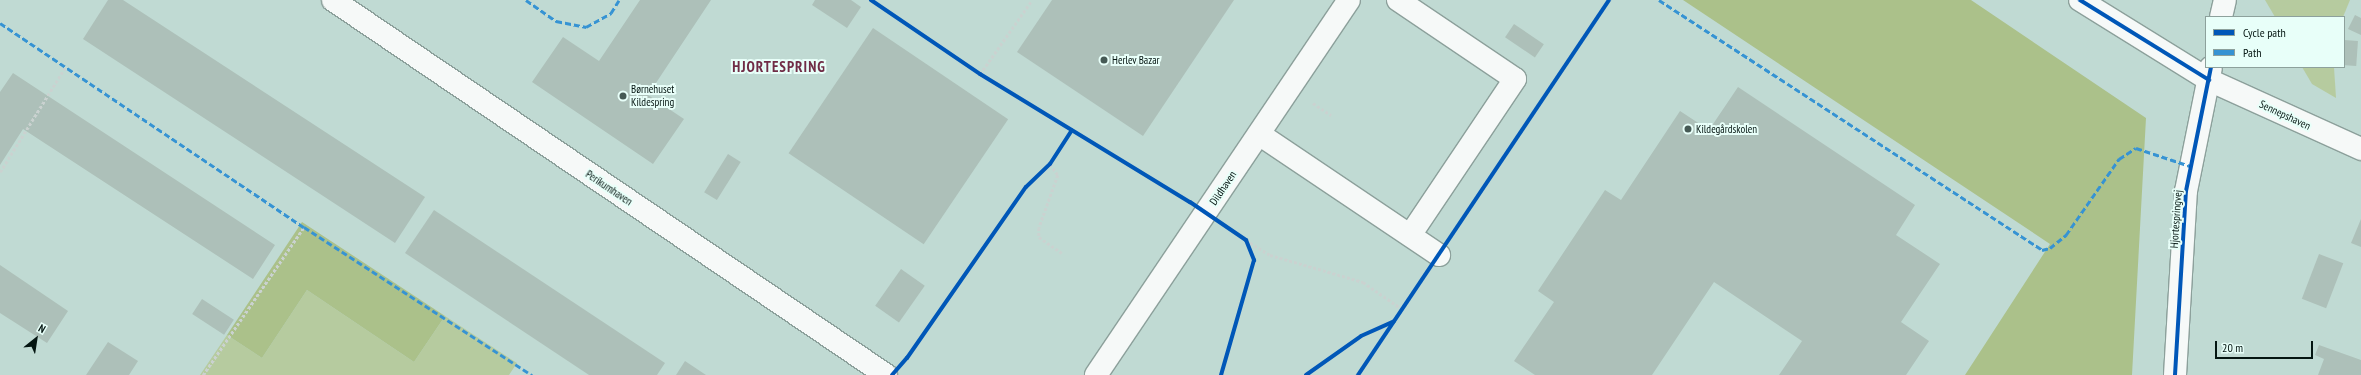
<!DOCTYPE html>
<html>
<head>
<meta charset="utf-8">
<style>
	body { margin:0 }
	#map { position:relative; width:2361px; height:375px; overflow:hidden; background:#c0dad3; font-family:"PT Sans Narrow",sans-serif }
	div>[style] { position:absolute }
	.green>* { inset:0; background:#b6cb9f }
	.forest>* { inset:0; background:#abc18a }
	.building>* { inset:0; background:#adc0b9; transform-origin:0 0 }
	.path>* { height:2.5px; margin-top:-1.25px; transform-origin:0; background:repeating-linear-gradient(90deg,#cad2d0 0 3px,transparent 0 5px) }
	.roads { filter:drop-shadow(1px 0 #8ca09b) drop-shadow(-1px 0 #8ca09b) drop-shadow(0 1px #8ca09b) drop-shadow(0 -1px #8ca09b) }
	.minor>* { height:22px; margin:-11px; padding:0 11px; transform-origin:11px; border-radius:11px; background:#f6f9f8 }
	.quiet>* { height:3px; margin-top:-1.5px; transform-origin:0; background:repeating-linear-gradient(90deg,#3693d3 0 6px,transparent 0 9px) }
	.cycleway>* { height:4px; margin:-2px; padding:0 2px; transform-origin:2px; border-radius:2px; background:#0057b8 }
	.dots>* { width:11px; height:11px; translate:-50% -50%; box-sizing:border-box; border:2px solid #e8fff9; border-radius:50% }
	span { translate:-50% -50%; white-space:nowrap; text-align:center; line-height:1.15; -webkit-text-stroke:4px #e8fff9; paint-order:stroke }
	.poi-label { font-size:11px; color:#041511 }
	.left { translate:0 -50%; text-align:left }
	.street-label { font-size:11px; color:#041511 }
	.district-label { font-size:15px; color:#702c46; font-weight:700; letter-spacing:1px }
	.legend { position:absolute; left:2205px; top:16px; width:140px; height:52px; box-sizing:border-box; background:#e8fff9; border:1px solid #8da19c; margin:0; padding:5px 7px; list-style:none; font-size:12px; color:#041511 }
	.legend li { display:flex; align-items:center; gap:8px; height:20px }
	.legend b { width:20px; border:1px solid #8da19c }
	.north { position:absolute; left:16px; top:319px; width:40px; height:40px; -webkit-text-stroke:3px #e8fff9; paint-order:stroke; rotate:30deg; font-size:11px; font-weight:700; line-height:16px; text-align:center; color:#041511 }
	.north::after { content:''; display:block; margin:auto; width:14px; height:18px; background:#041511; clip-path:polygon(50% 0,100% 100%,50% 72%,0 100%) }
	.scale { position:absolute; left:2215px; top:341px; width:98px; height:18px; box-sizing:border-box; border:2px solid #041511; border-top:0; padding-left:5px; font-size:12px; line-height:14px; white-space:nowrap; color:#041511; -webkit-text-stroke:3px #e8fff9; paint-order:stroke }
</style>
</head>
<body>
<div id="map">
	<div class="green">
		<i style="clip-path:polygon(2265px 0,2350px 0,2343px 17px,2275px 17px)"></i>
		<i style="clip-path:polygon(2302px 67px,2334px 67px,2336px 98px,2312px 84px)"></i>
		<i style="clip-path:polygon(307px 290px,414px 362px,445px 316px,517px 363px,509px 375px,200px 375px,227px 335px,262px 358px)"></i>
	</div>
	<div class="forest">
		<i style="clip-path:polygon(1683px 0,1971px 0,2146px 118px,2132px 375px,1965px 375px,2050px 244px)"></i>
		<i style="clip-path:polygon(302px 222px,445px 316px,414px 362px,307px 290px,262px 358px,227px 335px)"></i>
	</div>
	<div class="building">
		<i style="clip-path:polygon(108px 0,123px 0,425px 197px,395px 243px,83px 39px)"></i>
		<i style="clip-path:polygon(640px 0,711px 0,648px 95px,684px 119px,653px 164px,532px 82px,563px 37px,599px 61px)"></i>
		<i style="clip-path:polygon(815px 0,851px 0,861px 7px,847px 28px,812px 5px)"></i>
		<i style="clip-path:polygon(1052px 0,1234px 0,1143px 136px,1017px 52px)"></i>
		<i style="clip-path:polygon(2355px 15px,2361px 18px,2361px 35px,2348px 29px)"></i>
		<i style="left:1514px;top:24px;width:36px;height:16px;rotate:34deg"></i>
		<i style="left:873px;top:28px;width:163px;height:151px;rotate:34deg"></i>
		<i style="left:2344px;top:40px;width:14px;height:25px;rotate:4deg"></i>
		<i style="clip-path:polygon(13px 73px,275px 245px,253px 279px,23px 129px,0 165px,0 92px)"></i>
		<i style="clip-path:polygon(1738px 87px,1915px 205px,1896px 235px,1940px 264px,1901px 322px,1929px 341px,1906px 375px,1779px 375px,1802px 341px,1714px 282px,1652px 375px,1535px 375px,1514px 361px,1554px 302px,1538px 291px,1605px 190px,1621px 200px,1680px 111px,1709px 130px)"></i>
		<i style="left:728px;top:154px;width:15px;height:45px;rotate:32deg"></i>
		<i style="clip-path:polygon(434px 210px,665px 363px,657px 375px,589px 375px,405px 253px)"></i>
		<i style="clip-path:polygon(2361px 219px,2361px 247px,2351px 243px)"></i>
		<i style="left:2319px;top:254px;width:26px;height:48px;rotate:21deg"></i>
		<i style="clip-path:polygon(0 265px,68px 311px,47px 343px,0 313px)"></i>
		<i style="left:901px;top:269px;width:29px;height:45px;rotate:35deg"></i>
		<i style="left:202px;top:299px;width:38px;height:18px;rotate:33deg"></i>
		<i style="clip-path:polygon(108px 342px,138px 361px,129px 375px,86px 375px)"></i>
		<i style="clip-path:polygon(2319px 345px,2361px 360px,2361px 375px,2318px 375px,2324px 359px,2315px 355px)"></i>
		<i style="clip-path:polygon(685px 361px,706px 375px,676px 375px)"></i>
	</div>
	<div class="path">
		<i style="left:980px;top:74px;width:90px;rotate:-54.9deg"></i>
		<i style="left:1313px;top:103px;width:22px;rotate:34deg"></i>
		<i style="left:1050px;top:164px;width:14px;rotate:54deg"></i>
		<i style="left:1058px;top:175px;width:56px;rotate:109.7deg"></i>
		<i style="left:1039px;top:228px;width:9px;rotate:90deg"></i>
		<i style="left:1039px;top:237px;width:28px;rotate:35deg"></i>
		<i style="left:0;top:172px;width:125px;rotate:-58.1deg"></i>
		<i style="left:1246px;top:240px;width:28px;rotate:32deg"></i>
		<i style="left:1270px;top:255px;width:97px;rotate:16.2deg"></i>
		<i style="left:1363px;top:282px;width:47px;rotate:34.7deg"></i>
		<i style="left:203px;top:375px;width:179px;rotate:-55.7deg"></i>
	</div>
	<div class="roads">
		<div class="minor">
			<i style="left:333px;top:0;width:668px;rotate:34.14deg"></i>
			<i style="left:1398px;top:0;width:141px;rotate:34deg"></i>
			<i style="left:1515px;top:79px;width:188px;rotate:123.9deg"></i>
			<i style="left:2080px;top:0;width:152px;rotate:31.8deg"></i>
			<i style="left:2209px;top:80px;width:167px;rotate:24.4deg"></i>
			<i style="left:2221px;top:17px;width:17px;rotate:-77deg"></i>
			<i style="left:1259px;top:134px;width:217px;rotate:33.9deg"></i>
			<i style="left:1096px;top:375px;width:452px;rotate:-56deg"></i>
			<i style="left:2175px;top:375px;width:184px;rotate:-86.6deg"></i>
			<i style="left:2186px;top:191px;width:126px;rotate:-78.6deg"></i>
		</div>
	</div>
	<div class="quiet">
		<i style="left:526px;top:0;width:37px;rotate:35deg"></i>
		<i style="left:556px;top:21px;width:31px;rotate:11deg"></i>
		<i style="left:586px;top:27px;width:29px;rotate:-29deg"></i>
		<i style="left:611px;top:13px;width:15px;rotate:-58deg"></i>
		<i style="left:1659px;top:0;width:457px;rotate:33.1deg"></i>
		<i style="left:2042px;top:250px;width:8px;rotate:-14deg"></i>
		<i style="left:2050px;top:248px;width:21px;rotate:-39deg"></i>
		<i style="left:2066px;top:235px;width:93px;rotate:-55.1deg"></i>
		<i style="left:2119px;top:159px;width:20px;rotate:-33deg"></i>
		<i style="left:2136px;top:148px;width:57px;rotate:18.4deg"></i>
		<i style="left:0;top:23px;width:366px;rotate:33.9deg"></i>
		<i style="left:304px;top:227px;width:272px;rotate:33deg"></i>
	</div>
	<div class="cycleway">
		<i style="left:871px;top:0;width:132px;rotate:34.2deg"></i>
		<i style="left:980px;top:74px;width:246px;rotate:31.4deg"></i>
		<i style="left:1190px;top:202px;width:68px;rotate:34.2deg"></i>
		<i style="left:1246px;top:240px;width:22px;rotate:68deg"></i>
		<i style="left:1254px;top:260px;width:120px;rotate:106deg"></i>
		<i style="left:2080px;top:0;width:152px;rotate:31.8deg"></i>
		<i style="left:892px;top:375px;width:23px;rotate:-49deg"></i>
		<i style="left:907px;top:358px;width:208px;rotate:-55.2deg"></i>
		<i style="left:1026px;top:187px;width:33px;rotate:-44deg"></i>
		<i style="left:1050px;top:164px;width:40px;rotate:-57.1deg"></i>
		<i style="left:1306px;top:375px;width:67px;rotate:-35.3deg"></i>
		<i style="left:1361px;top:336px;width:36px;rotate:-24deg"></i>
		<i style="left:1358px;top:375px;width:451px;rotate:-56.2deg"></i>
		<i style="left:2175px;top:375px;width:184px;rotate:-86.6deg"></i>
		<i style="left:2186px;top:191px;width:126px;rotate:-78.6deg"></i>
	</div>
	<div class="dots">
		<i style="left:1104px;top:60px;background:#465a55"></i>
		<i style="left:623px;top:96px;background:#465a55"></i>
		<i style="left:1688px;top:129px;background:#465a55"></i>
	</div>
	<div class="poi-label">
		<span class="left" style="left:1112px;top:60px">Herlev Bazar</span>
		<span class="left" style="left:631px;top:96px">Børnehuset<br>Kildespring</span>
		<span class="left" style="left:1696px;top:129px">Kildegårdskolen</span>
	</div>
	<div class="street-label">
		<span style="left:2285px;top:115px;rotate:25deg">Sennepshaven</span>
		<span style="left:609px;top:188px;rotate:34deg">Perikumhaven</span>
		<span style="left:1223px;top:188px;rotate:-56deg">Dildhaven</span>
		<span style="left:2176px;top:219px;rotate:-86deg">Hjortespringvej</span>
	</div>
	<div class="district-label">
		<span style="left:779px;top:67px">HJORTESPRING</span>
	</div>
	<ul class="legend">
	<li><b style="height:5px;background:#0057b8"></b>Cycle path</li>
	<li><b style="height:5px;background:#3693d3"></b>Path</li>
	</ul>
	<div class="north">N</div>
	<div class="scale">20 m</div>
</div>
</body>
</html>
